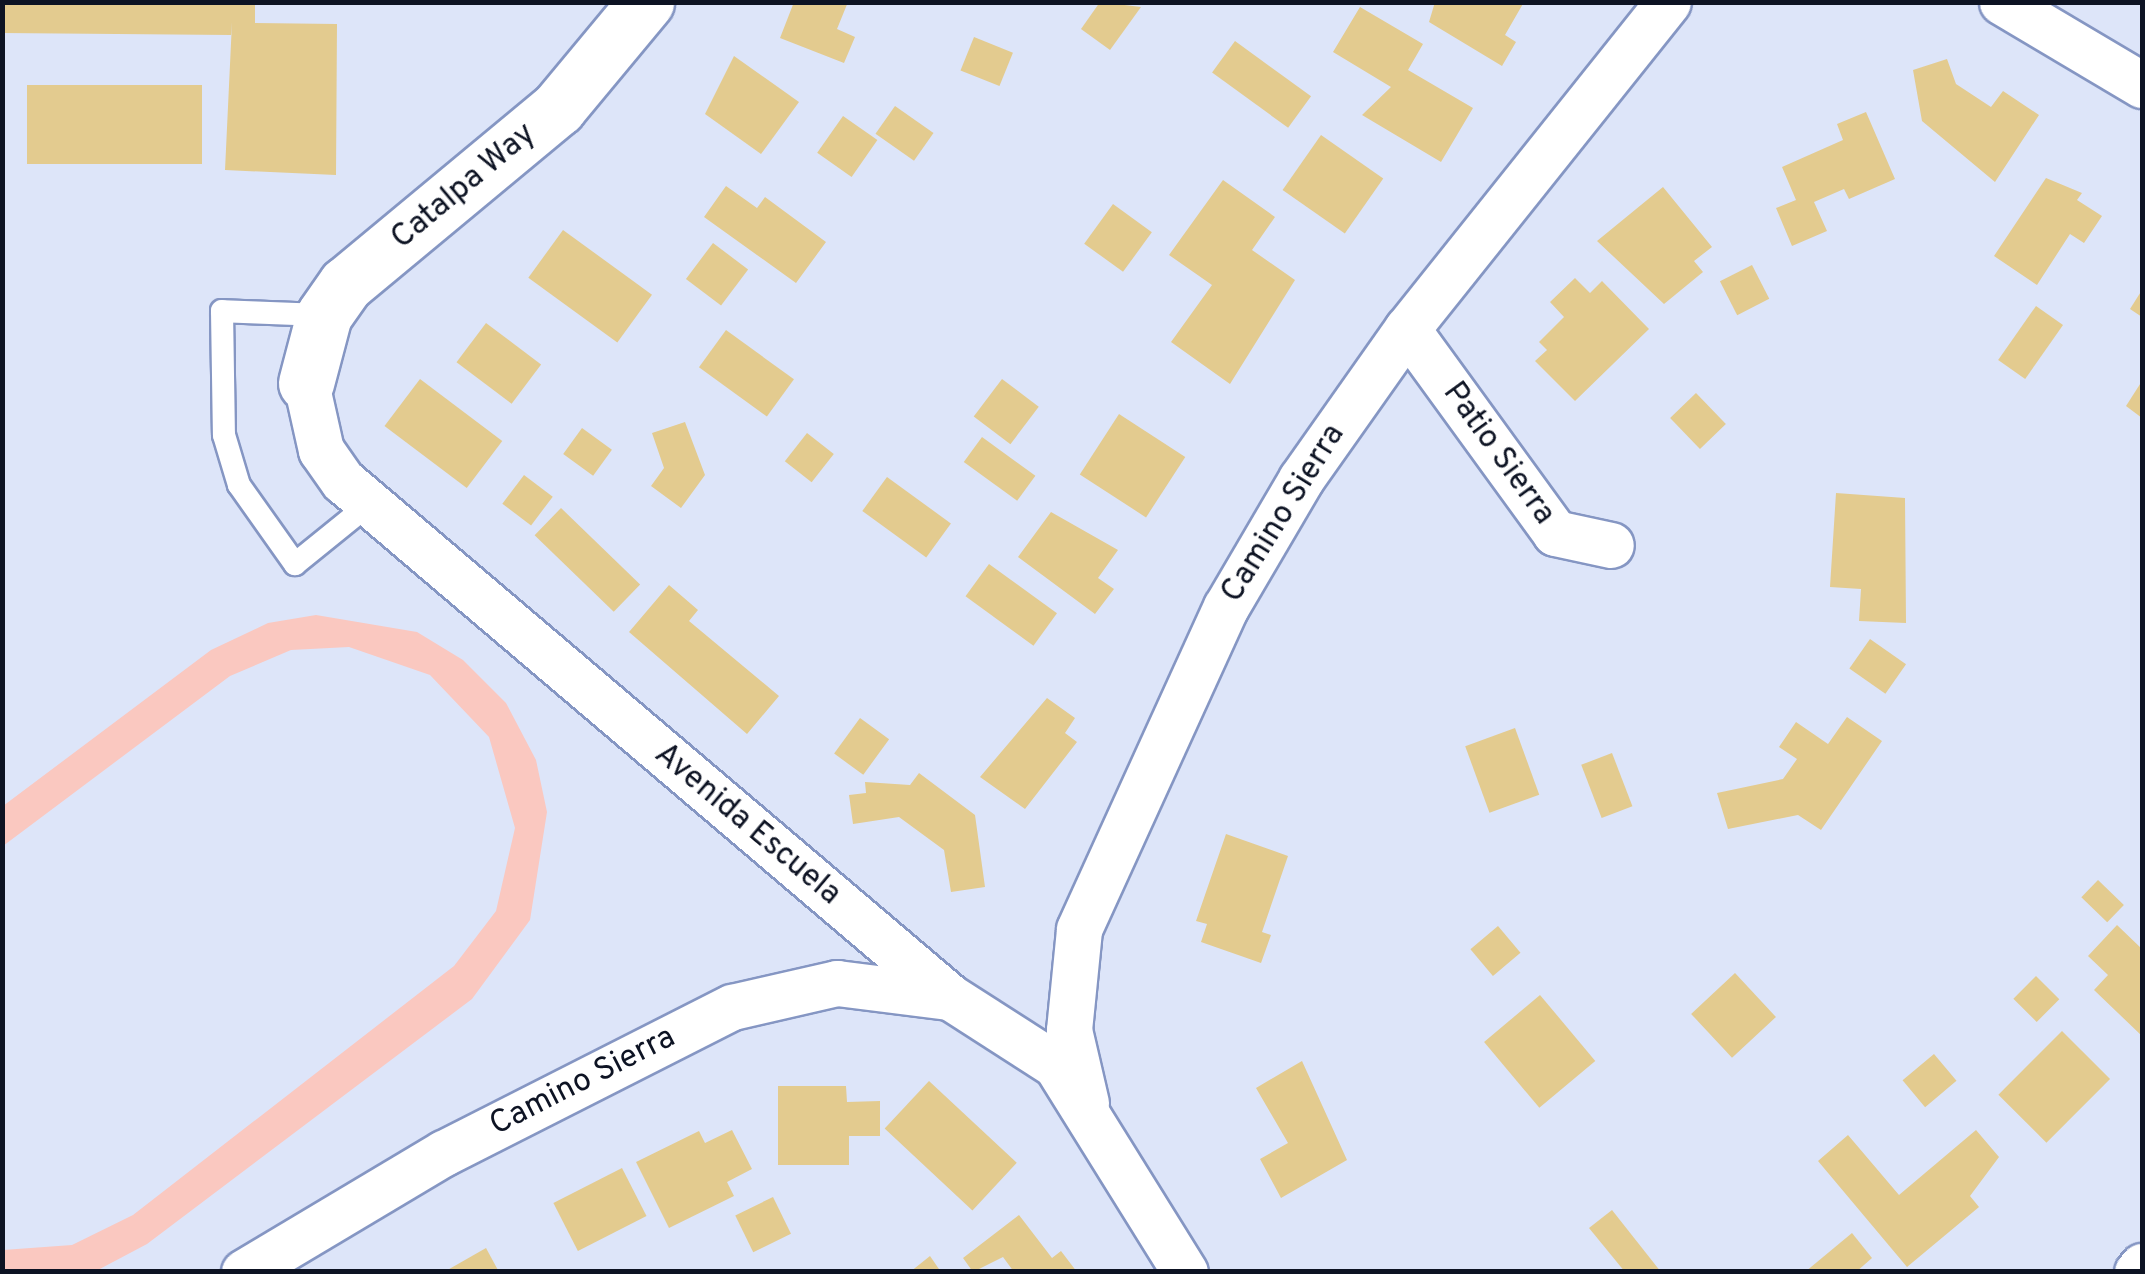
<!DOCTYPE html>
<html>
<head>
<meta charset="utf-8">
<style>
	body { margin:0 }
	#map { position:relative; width:2145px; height:1274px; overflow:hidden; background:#dde5f9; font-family:Overpass,sans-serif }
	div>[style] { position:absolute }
	.green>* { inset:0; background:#fac8c0 }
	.building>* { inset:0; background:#e3cb8f; transform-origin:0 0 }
	.roads { filter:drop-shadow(2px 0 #8596c3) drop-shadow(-2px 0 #8596c3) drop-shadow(0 2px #8596c3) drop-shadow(0 -2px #8596c3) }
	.service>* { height:22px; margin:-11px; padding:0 11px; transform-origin:11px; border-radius:11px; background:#fff }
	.minor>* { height:45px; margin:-22.5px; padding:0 22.5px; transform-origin:22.5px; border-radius:22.5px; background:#fff }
	.tertiary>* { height:55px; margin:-27.5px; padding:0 27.5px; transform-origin:27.5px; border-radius:27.5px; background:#fff }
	span { translate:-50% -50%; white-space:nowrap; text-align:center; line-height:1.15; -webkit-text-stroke:8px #fff; paint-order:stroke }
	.street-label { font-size:32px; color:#0d1323 }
	.frame { position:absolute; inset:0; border:5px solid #0d1323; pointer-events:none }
</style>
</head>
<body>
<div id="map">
	<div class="green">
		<i style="clip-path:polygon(316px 615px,417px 632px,463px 660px,506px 703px,536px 760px,547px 812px,530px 920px,472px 999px,147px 1244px,96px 1271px,3px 1271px,3px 1250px,72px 1245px,133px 1215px,454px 966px,496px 911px,515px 828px,489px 737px,430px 675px,349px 647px,291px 650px,230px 676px,3px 846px,3px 806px,211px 650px,268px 623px)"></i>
	</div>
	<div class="building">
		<i style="clip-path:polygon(2px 2px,255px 2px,255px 23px,337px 24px,336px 175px,225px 170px,232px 22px,231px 35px,2px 33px)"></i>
		<i style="clip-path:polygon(794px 2px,848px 2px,837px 29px,855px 37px,844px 63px,780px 38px)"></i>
		<i style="clip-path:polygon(1100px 2px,1141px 7px,1110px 50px,1081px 29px)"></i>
		<i style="clip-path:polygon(1435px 2px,1524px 2px,1505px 35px,1516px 42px,1502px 66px,1429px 22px)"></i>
		<i style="clip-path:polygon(1360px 7px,1423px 44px,1408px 70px,1473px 108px,1441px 162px,1362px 115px,1391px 87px,1333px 52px)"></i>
		<i style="left:974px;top:37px;width:42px;height:36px;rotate:22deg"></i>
		<i style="left:1235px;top:41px;width:94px;height:39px;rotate:36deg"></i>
		<i style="clip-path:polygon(734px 56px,799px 102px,761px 154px,705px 114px)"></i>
		<i style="clip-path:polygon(1947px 59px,1956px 84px,1991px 107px,2003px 91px,2039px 115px,1995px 182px,1922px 121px,1913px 70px)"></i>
		<i style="left:27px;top:85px;width:175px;height:79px"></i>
		<i style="left:895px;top:106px;width:47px;height:34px;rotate:35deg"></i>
		<i style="clip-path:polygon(1866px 112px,1895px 179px,1849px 199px,1844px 189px,1814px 202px,1827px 231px,1792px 246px,1776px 208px,1796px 200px,1782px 167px,1843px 140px,1837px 124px)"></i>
		<i style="left:843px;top:116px;width:42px;height:45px;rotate:35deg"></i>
		<i style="left:1321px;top:135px;width:76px;height:67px;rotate:35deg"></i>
		<i style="clip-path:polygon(2046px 178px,2082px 193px,2077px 200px,2102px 216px,2084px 243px,2070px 234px,2037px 285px,1994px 256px)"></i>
		<i style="clip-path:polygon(1223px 180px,1275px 217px,1252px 250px,1295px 280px,1230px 384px,1171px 342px,1212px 285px,1169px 255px)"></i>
		<i style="clip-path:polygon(726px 186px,757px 208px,765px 197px,826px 242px,796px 283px,704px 217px)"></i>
		<i style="clip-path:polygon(1663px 187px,1712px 247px,1694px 261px,1703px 272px,1664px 304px,1597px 241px)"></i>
		<i style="left:1113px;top:204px;width:48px;height:49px;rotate:36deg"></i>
		<i style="left:563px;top:230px;width:110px;height:59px;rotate:36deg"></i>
		<i style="left:713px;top:243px;width:44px;height:45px;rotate:37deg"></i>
		<i style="left:1752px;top:265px;width:38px;height:36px;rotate:63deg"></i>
		<i style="clip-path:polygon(1575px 278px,1590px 293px,1602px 281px,1649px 329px,1575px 401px,1535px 361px,1547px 350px,1539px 342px,1564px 317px,1550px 302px)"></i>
		<i style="clip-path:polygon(2142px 290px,2142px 317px,2130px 309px)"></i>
		<i style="left:2036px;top:306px;width:33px;height:66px;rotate:35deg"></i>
		<i style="left:486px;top:323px;width:69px;height:49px;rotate:37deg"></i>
		<i style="left:726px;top:330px;width:84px;height:46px;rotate:36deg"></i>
		<i style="left:420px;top:379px;width:103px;height:59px;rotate:37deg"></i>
		<i style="left:1002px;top:379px;width:46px;height:47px;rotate:37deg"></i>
		<i style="clip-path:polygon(2142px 381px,2142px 418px,2126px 406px)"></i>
		<i style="left:1696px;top:393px;width:43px;height:36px;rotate:46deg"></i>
		<i style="left:1119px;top:414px;width:79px;height:72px;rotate:33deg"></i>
		<i style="clip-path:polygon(685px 422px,705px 475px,681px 508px,651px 486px,664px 468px,652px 433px)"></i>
		<i style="left:582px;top:428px;width:37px;height:32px;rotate:36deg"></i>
		<i style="left:807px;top:433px;width:34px;height:36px;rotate:38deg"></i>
		<i style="left:982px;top:437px;width:66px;height:31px;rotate:36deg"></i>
		<i style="left:524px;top:475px;width:36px;height:36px;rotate:37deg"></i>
		<i style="left:887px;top:477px;width:79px;height:42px;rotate:36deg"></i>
		<i style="clip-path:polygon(1836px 493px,1905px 498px,1906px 623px,1859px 621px,1861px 589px,1830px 587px)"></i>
		<i style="left:561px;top:508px;width:110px;height:38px;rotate:44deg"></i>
		<i style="clip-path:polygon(1051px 512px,1118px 550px,1098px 578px,1114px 589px,1095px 614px,1018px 557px)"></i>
		<i style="left:989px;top:564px;width:84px;height:40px;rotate:36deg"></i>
		<i style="clip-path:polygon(669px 585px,698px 610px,689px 621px,779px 696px,747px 734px,629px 632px)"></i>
		<i style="left:1870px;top:639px;width:44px;height:36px;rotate:35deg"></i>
		<i style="clip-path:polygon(1047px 698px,1075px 718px,1065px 733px,1077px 742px,1025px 809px,980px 777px)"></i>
		<i style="clip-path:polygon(1847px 717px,1882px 741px,1821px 830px,1798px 815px,1728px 829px,1717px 793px,1783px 779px,1797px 759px,1779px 747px,1796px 722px,1828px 744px)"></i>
		<i style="left:860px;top:718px;width:36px;height:44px;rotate:36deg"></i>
		<i style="left:1515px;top:728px;width:71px;height:53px;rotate:70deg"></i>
		<i style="left:1612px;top:753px;width:57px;height:33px;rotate:69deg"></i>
		<i style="clip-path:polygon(919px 773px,975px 815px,985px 887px,951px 892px,944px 850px,899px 817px,853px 824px,849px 795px,866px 793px,865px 782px,910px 785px)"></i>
		<i style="clip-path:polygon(1226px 834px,1288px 856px,1262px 932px,1271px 935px,1261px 963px,1201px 942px,1207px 924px,1196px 921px)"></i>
		<i style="left:2098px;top:880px;width:36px;height:24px;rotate:44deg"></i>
		<i style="clip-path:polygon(2117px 925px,2142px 949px,2142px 1036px,2094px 990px,2108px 975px,2088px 956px)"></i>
		<i style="left:1498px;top:926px;width:35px;height:36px;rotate:50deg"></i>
		<i style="left:1735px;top:973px;width:60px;height:60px;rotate:47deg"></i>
		<i style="left:2036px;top:976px;width:33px;height:32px;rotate:45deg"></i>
		<i style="left:1540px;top:995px;width:86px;height:73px;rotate:50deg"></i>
		<i style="left:2062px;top:1031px;width:68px;height:90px;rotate:45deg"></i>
		<i style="left:1934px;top:1054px;width:35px;height:41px;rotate:50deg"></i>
		<i style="clip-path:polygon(1302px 1061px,1347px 1160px,1281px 1198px,1260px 1159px,1288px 1143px,1256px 1088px)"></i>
		<i style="left:929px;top:1081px;width:120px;height:65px;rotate:43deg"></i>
		<i style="clip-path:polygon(778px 1086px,846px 1086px,847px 1102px,880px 1101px,880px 1136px,849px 1136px,849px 1165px,778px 1165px)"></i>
		<i style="clip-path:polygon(732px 1130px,752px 1169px,727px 1182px,734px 1196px,669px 1228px,636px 1162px,699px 1131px,705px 1143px)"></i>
		<i style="clip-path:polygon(1976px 1130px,1999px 1157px,1970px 1196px,1979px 1207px,1907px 1267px,1818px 1161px,1848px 1135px,1899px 1195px)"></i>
		<i style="left:622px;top:1168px;width:54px;height:77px;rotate:63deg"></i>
		<i style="left:773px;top:1197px;width:41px;height:42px;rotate:64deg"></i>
		<i style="clip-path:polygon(1612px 1210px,1661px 1272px,1625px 1272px,1589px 1228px)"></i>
		<i style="clip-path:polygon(1019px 1215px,1052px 1258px,1061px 1251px,1077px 1272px,1014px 1272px,1003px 1257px,973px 1272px,963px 1258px)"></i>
		<i style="clip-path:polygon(1852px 1233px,1872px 1258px,1856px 1272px,1805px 1272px)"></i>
		<i style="clip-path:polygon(486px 1248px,499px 1272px,444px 1272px)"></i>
		<i style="clip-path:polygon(930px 1256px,941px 1272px,910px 1272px)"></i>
	</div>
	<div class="roads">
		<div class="service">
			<i style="left:324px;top:315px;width:102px;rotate:-177.8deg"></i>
			<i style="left:222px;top:311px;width:124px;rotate:89.1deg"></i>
			<i style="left:224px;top:435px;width:52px;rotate:73.3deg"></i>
			<i style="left:239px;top:485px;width:97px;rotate:54.7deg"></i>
			<i style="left:295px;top:564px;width:95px;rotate:-39deg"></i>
		</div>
		<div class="minor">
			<i style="left:2002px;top:2px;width:163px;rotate:30.7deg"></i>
			<i style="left:1407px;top:329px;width:252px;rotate:54deg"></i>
			<i style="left:1555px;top:533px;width:57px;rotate:12.1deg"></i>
			<i style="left:306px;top:383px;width:69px;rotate:77.4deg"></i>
			<i style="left:321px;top:450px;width:38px;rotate:55deg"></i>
			<i style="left:343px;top:481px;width:797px;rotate:40.37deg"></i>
			<i style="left:950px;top:997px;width:126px;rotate:32.7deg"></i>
			<i style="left:1056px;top:1065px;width:244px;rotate:58.1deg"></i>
			<i style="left:1086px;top:1103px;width:75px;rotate:-103.1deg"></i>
			<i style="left:1069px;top:1030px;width:101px;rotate:-84.3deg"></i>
			<i style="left:1079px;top:929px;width:354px;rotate:-65.5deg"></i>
			<i style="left:1226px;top:607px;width:148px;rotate:-59.6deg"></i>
			<i style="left:1301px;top:479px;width:184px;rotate:-54.8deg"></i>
			<i style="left:1407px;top:329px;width:418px;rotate:-51.4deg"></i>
			<i style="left:244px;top:1272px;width:233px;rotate:-30.8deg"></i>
			<i style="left:444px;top:1153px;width:323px;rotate:-26.9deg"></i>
			<i style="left:732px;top:1007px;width:108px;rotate:-12.9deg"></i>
			<i style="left:837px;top:983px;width:112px;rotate:7.2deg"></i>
			<i style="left:2137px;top:1272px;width:8px;rotate:-50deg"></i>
		</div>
		<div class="tertiary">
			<i style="left:306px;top:383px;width:70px;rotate:-75.2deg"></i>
			<i style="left:324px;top:315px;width:38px;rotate:-55deg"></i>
			<i style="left:346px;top:284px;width:276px;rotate:-39.7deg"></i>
			<i style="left:558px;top:108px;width:138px;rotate:-50.3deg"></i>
		</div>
	</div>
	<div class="street-label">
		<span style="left:464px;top:187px;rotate:-40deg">Catalpa Way</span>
		<span style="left:1498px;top:454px;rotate:54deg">Patio Sierra</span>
		<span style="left:1284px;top:514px;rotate:-58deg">Camino Sierra</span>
		<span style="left:747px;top:825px;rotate:40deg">Avenida Escuela</span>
		<span style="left:583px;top:1082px;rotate:-27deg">Camino Sierra</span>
	</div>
	<div class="frame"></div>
</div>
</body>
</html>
